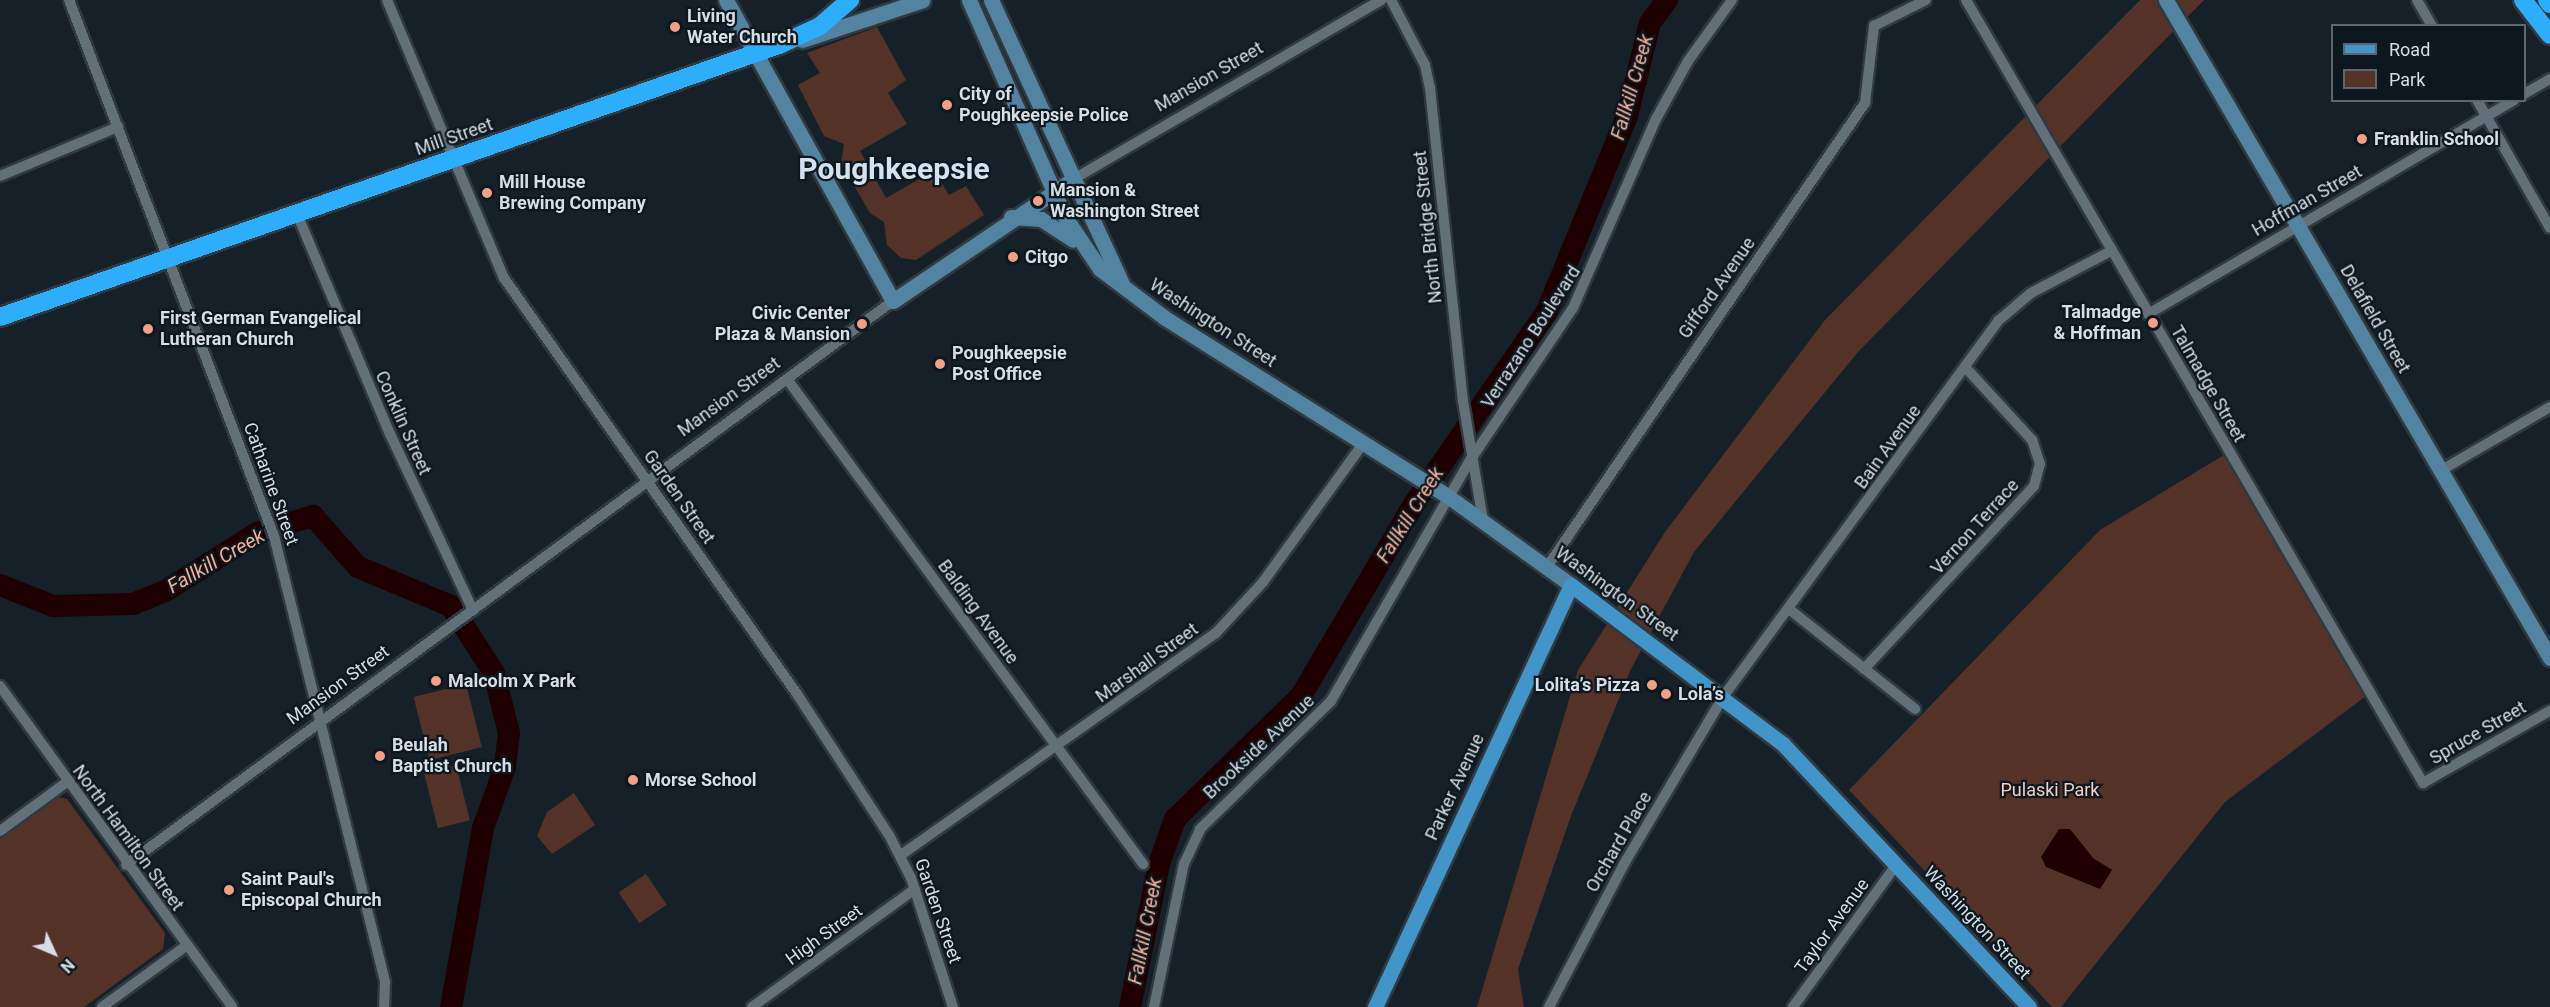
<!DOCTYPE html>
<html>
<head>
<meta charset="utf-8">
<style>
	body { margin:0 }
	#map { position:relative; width:2550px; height:1007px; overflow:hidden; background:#152029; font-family:Roboto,sans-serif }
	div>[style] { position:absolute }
	.green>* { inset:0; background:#553227; transform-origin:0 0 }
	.water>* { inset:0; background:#1e0000 }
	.river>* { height:22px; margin:-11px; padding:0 11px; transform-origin:11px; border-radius:11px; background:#1e0000 }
	.roads { filter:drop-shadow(2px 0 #313940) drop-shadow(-2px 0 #313940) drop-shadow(0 2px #313940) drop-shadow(0 -2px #313940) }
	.street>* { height:10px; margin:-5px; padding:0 5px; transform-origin:5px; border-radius:5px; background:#62707a }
	.secondary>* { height:15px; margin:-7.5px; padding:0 7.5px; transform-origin:7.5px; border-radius:7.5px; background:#5283a1 }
	.primary>* { height:15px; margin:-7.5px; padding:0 7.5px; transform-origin:7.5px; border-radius:7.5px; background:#4295c8 }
	.highway>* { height:18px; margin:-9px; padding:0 9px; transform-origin:9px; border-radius:9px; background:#2daefc }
	.dots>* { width:16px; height:16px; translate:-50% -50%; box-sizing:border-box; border:3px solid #0c171f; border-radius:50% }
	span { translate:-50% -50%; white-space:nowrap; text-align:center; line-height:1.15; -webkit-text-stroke:4.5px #0c171f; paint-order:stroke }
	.poi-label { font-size:18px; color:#d7dee4; font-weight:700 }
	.left { translate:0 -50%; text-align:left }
	.right { translate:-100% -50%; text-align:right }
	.street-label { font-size:18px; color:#d7dee4 }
	.park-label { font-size:18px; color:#f3cfc4 }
	.water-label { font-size:20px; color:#f5af99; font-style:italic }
	.town-label { font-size:30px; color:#d3e2ee; font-weight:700 }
	.legend { position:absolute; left:2331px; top:24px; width:195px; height:78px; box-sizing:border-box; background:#0c171f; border:2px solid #5d676e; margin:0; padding:8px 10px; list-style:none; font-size:18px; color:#d7dee4 }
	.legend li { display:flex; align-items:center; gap:12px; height:30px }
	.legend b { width:30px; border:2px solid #5d676e }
	.north { position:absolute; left:24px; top:923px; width:60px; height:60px; -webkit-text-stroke:4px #0c171f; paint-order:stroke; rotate:134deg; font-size:16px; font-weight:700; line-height:24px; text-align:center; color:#d7dee4 }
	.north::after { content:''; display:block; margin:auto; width:21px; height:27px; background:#d7dee4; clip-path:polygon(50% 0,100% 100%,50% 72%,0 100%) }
</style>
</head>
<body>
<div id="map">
	<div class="green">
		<i style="clip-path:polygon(2140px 0,2204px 0,1858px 352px,1694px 552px,1631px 669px,1571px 816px,1518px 969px,1524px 1007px,1477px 1007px,1578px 670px,1665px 532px,1825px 320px)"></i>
		<i style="clip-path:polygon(877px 27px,906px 80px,888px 93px,907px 124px,860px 151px,886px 198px,934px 171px,949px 195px,966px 186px,984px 215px,916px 260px,901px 258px,887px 245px,884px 222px,870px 213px,841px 163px,844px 144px,824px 136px,798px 85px,820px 73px,807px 53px)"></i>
		<i style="clip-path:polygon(2224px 455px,2366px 696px,2225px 802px,2061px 1007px,2052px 1007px,1849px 790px,2100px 530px)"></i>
		<i style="left:466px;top:684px;width:65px;height:54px;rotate:76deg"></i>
		<i style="left:456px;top:765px;width:57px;height:33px;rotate:76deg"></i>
		<i style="clip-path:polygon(574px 793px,595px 825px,552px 854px,537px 836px,547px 812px)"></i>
		<i style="clip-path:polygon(57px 797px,67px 799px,165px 933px,163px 949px,84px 1007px,0 1007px,0 839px)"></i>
		<i style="left:646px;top:874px;width:37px;height:33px;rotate:56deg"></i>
	</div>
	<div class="water">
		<i style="clip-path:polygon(2059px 829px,2070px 829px,2093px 858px,2112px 870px,2100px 889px,2046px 867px,2041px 857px)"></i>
	</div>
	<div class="river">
		<i style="left:0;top:585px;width:57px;rotate:21.6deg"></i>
		<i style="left:53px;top:606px;width:80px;rotate:-1.4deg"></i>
		<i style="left:133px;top:604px;width:37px;rotate:-22deg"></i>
		<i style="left:167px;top:590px;width:107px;rotate:-32.3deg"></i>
		<i style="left:257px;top:533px;width:59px;rotate:-16.9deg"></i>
		<i style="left:313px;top:516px;width:68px;rotate:48.6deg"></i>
		<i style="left:358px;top:567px;width:101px;rotate:22.8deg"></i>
		<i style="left:451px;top:606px;width:80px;rotate:57.3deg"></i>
		<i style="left:494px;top:673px;width:62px;rotate:76deg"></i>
		<i style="left:509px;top:733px;width:34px;rotate:97deg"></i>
		<i style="left:505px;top:767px;width:65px;rotate:109.8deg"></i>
		<i style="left:483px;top:828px;width:182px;rotate:100.1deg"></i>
		<i style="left:1130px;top:1007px;width:146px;rotate:-78.5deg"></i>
		<i style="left:1159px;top:864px;width:48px;rotate:-70.4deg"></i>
		<i style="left:1175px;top:819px;width:176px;rotate:-44.3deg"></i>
		<i style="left:1301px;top:696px;width:223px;rotate:-59.5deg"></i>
		<i style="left:1414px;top:504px;width:234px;rotate:-55.4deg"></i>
		<i style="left:1547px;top:311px;width:211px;rotate:-67.7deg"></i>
		<i style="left:1627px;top:116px;width:96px;rotate:-76.1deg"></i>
		<i style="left:1650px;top:23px;width:29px;rotate:-54deg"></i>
	</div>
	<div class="roads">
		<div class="street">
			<i style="left:69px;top:0;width:574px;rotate:69.07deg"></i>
			<i style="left:274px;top:536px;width:460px;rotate:76deg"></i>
			<i style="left:385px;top:982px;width:25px;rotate:92deg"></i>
			<i style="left:387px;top:0;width:302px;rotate:67.2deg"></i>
			<i style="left:504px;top:278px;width:509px;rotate:54.84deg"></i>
			<i style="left:797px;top:694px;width:168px;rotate:56.9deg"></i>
			<i style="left:889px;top:835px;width:48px;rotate:62.9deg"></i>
			<i style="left:911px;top:878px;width:136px;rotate:72deg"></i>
			<i style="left:1391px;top:0;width:73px;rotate:62.4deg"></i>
			<i style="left:1425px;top:65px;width:24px;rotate:78deg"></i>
			<i style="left:1430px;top:88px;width:315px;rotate:84deg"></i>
			<i style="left:1463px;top:401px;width:121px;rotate:80.5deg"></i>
			<i style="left:1966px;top:0;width:907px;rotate:59.73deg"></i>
			<i style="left:2423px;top:783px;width:146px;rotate:-29.6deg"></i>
			<i style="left:2417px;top:0;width:30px;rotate:60deg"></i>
			<i style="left:2524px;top:94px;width:30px;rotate:-30deg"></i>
			<i style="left:2477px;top:100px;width:147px;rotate:60.3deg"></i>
			<i style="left:0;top:176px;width:128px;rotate:-22.6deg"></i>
			<i style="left:1072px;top:180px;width:358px;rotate:-30.2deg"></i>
			<i style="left:297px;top:214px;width:239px;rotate:67.1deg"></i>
			<i style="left:390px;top:434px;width:195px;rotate:64.8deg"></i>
			<i style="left:2148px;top:314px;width:424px;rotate:-30.3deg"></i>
			<i style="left:787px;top:379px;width:602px;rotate:53.72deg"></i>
			<i style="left:2440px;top:471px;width:127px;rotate:-30.2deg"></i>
			<i style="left:1547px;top:567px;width:563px;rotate:-55.58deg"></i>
			<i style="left:1865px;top:103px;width:78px;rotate:-83.3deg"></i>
			<i style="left:1874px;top:26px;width:58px;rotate:-26.6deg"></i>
			<i style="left:1789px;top:609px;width:161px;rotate:38.4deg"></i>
			<i style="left:1864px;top:669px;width:250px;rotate:-47.1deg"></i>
			<i style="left:2034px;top:486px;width:23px;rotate:-75deg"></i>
			<i style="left:2040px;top:464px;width:25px;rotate:-108deg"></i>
			<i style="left:2032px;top:440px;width:98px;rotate:-132.5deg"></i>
			<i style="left:0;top:686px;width:396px;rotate:54.1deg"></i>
			<i style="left:0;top:831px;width:83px;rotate:-36.2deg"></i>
			<i style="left:901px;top:855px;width:385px;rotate:-35.2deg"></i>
			<i style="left:1216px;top:633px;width:69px;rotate:-47.3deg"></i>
			<i style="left:1263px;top:582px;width:169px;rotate:-54.1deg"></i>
			<i style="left:126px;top:865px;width:952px;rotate:-36.33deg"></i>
			<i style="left:102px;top:1007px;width:104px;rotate:-36deg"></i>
			<i style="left:752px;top:1007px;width:201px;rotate:-35.9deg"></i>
			<i style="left:1154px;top:1007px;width:146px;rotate:-78.2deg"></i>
			<i style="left:1184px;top:864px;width:38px;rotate:-65deg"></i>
			<i style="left:1200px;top:829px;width:183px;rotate:-44.3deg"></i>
			<i style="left:1331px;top:701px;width:280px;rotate:-60deg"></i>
			<i style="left:1471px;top:459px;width:182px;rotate:-56deg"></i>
			<i style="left:1573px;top:308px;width:206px;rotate:-66.3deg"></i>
			<i style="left:1656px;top:119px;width:66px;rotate:-61.1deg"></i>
			<i style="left:1688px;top:61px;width:75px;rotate:-54.2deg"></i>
			<i style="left:1549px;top:1007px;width:161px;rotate:-62.3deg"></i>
			<i style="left:1624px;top:864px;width:194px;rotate:-59.3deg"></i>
			<i style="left:1723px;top:697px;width:466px;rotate:-53.8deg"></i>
			<i style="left:1998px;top:321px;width:43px;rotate:-40.3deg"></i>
			<i style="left:2031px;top:293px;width:90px;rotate:-27.7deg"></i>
			<i style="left:1793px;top:1007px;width:175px;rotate:-54deg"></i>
		</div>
		<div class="secondary">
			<i style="left:726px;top:0;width:344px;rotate:61deg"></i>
			<i style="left:893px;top:301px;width:216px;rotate:-34.1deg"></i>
			<i style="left:969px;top:0;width:237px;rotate:66.1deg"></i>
			<i style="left:1065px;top:217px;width:63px;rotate:56.1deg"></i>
			<i style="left:1100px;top:269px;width:81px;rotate:37deg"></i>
			<i style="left:1165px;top:318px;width:336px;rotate:32.2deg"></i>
			<i style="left:1449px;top:497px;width:150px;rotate:35.8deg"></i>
			<i style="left:991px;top:0;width:313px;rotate:65.2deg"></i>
			<i style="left:2166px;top:0;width:762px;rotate:59.73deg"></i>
			<i style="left:802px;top:40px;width:127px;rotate:-18.3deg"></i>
			<i style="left:1011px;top:217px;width:30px;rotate:4deg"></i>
			<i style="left:1041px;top:219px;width:38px;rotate:33deg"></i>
		</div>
		<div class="primary">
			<i style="left:1375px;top:1007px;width:465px;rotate:-65.1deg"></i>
			<i style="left:1571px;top:585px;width:265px;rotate:36.9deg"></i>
			<i style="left:1783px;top:744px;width:360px;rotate:46.9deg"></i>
		</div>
		<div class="highway">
			<i style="left:2523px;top:0;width:44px;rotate:52.4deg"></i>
			<i style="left:2547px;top:0;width:5px;rotate:53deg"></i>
			<i style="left:0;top:317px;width:825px;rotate:-19.25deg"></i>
			<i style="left:779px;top:45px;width:45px;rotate:-24.9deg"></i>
			<i style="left:820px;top:26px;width:40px;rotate:-41deg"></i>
		</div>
	</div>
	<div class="dots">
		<i style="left:675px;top:27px;background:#f39f84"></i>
		<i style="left:947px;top:105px;background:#f39f84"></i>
		<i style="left:2362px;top:139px;background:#f39f84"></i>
		<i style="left:487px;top:193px;background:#f39f84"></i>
		<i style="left:1038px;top:201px;background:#f39f84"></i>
		<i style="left:1013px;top:257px;background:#f39f84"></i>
		<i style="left:2153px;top:323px;background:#f39f84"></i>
		<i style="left:862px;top:324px;background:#f39f84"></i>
		<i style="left:148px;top:329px;background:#f39f84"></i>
		<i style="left:940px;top:364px;background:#f39f84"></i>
		<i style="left:436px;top:681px;background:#f39f84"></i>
		<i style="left:1652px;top:685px;background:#f39f84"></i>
		<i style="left:1666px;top:694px;background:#f39f84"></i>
		<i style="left:380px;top:756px;background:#f39f84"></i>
		<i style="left:633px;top:780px;background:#f39f84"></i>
		<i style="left:229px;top:890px;background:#f39f84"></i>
	</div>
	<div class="poi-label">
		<span class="left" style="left:687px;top:27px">Living<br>Water Church</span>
		<span class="left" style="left:959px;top:105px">City of<br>Poughkeepsie Police</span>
		<span class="left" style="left:2374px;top:139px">Franklin School</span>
		<span class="left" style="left:499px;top:193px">Mill House<br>Brewing Company</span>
		<span class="left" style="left:1050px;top:201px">Mansion &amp;<br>Washington Street</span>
		<span class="left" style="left:1025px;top:257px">Citgo</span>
		<span class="right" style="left:2141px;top:323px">Talmadge<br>&amp; Hoffman</span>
		<span class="right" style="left:850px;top:324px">Civic Center<br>Plaza &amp; Mansion</span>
		<span class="left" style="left:160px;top:329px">First German Evangelical<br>Lutheran Church</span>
		<span class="left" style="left:952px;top:364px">Poughkeepsie<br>Post Office</span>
		<span class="left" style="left:448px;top:681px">Malcolm X Park</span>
		<span class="right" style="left:1640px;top:685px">Lolita’s Pizza</span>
		<span class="left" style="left:1678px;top:694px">Lola’s</span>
		<span class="left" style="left:392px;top:756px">Beulah<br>Baptist Church</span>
		<span class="left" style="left:645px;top:780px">Morse School</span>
		<span class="left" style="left:241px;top:890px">Saint Paul's<br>Episcopal Church</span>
	</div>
	<div class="street-label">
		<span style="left:1209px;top:77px;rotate:-30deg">Mansion Street</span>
		<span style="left:454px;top:137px;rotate:-19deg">Mill Street</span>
		<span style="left:2307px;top:201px;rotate:-30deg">Hoffman Street</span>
		<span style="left:1428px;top:227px;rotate:-96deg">North Bridge Street</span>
		<span style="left:1717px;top:288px;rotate:-55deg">Gifford Avenue</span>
		<span style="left:2375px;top:319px;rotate:60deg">Delafield Street</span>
		<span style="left:1213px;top:323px;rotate:33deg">Washington Street</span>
		<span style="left:1531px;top:337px;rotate:-57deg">Verrazano Boulevard</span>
		<span style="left:2208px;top:384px;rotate:60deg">Talmadge Street</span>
		<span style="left:729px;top:397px;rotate:-36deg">Mansion Street</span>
		<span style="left:403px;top:423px;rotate:66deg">Conklin Street</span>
		<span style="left:1888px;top:447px;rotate:-54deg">Bain Avenue</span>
		<span style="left:271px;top:484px;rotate:70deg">Catharine Street</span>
		<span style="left:679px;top:497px;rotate:55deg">Garden Street</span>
		<span style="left:1975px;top:527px;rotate:-48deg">Vernon Terrace</span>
		<span style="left:1617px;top:594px;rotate:36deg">Washington Street</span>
		<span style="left:978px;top:612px;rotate:54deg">Balding Avenue</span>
		<span style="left:1147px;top:663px;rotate:-36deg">Marshall Street</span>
		<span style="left:338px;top:685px;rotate:-36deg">Mansion Street</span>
		<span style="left:2478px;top:733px;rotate:-30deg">Spruce Street</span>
		<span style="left:1259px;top:747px;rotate:-43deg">Brookside Avenue</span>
		<span style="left:1455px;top:787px;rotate:-65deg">Parker Avenue</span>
		<span style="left:128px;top:838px;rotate:54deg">North Hamilton Street</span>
		<span style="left:1619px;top:842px;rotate:-60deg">Orchard Place</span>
		<span style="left:938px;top:911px;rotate:71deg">Garden Street</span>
		<span style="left:1977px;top:923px;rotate:47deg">Washington Street</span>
		<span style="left:1832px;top:926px;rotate:-54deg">Taylor Avenue</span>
		<span style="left:824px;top:935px;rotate:-36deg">High Street</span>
	</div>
	<div class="park-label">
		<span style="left:2050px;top:790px">Pulaski Park</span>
	</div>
	<div class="water-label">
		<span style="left:1632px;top:87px;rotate:-74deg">Fallkill Creek</span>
		<span style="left:1410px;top:515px;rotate:-58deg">Fallkill Creek</span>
		<span style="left:216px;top:561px;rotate:-30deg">Fallkill Creek</span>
		<span style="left:1145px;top:931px;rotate:-79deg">Fallkill Creek</span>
	</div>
	<div class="town-label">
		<span style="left:894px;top:169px">Poughkeepsie</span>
	</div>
	<ul class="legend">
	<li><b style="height:8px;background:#4295c8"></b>Road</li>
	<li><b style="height:16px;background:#553227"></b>Park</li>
	</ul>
	<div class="north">N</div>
</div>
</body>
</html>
